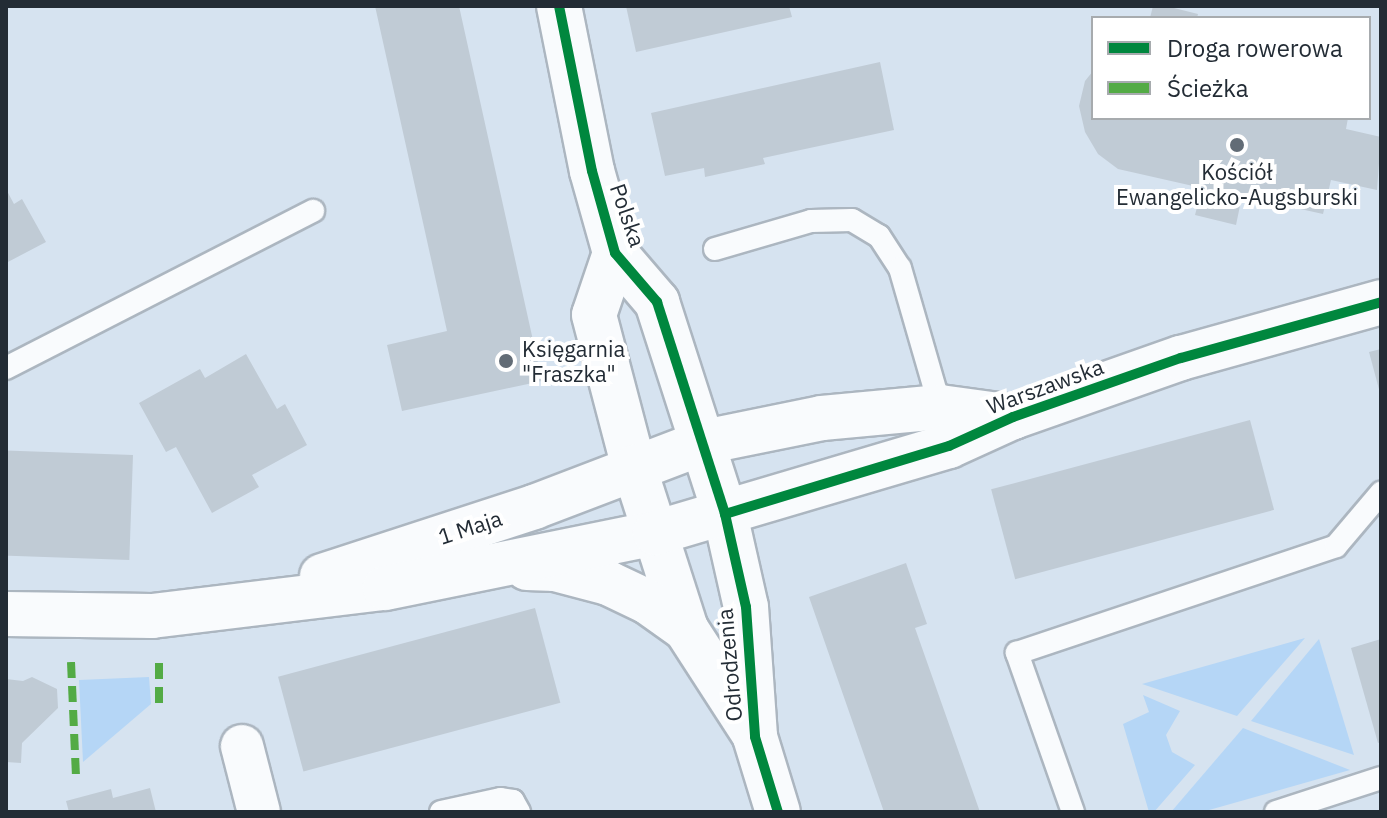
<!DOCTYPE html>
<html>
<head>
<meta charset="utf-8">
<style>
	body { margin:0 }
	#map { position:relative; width:1387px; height:818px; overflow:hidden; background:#d6e3f0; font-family:"IBM Plex Sans",sans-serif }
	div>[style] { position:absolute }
	.green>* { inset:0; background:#b5d6f6 }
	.building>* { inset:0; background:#c0cbd5; transform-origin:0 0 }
	.roads { filter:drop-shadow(2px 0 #acb6c0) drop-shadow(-2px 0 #acb6c0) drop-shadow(0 2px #acb6c0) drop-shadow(0 -2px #acb6c0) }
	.lane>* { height:22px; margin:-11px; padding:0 11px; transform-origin:11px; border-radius:11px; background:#f9fbfd }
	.street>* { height:42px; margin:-21px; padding:0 21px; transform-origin:21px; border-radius:21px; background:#f9fbfd }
	.primary>* { height:44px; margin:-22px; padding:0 22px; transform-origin:22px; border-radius:22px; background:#f9fbfd }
	.quiet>* { height:8px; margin-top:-4px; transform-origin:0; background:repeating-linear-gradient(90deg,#53ab45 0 16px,transparent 0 24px) }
	.cycleway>* { height:10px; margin:-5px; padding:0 5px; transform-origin:5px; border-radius:5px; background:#00873e }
	.dots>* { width:22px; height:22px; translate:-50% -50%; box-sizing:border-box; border:4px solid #fff; border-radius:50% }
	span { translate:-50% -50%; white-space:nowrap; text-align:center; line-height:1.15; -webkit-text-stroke:8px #fff; paint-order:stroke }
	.poi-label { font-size:22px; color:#232c35 }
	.left { translate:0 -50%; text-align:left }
	.street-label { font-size:22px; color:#232c35 }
	.frame { position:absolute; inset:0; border:8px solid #232c35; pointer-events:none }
	.legend { position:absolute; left:1091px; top:16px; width:280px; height:104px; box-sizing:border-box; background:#fff; border:2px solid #a7abae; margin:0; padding:10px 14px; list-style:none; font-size:24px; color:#232c35 }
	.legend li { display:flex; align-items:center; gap:16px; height:40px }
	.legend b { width:40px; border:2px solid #a7abae }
</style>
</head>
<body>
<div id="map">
	<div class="green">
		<i style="clip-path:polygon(1305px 638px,1237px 716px,1142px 684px)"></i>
		<i style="clip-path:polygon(1319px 639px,1354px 755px,1251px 721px)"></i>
		<i style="clip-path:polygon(149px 677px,151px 704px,83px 762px,79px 680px)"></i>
		<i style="clip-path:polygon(1143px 695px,1180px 711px,1166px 735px,1172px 752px,1195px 765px,1154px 812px,1149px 812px,1123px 724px,1149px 712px)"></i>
		<i style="clip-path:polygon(1243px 728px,1350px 770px,1202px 812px,1171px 812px)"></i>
	</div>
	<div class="building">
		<i style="clip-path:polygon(375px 6px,459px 6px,542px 381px,402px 411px,387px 345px,447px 331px)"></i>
		<i style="clip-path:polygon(626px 6px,789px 6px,792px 17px,636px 52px)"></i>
		<i style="clip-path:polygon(1153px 6px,1166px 6px,1198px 14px,1197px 18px,1150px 18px)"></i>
		<i style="clip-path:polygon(880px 62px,894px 130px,763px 158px,765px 164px,705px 177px,704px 168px,665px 176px,651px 113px)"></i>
		<i style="clip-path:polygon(1093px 71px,1093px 118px,1348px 118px,1346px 129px,1381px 137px,1377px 190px,1331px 180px,1323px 214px,1242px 196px,1236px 225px,1195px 215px,1202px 188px,1118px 169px,1098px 154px,1085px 132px,1079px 106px,1085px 81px)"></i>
		<i style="clip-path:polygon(6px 189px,14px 204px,22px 199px,46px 242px,6px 263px)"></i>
		<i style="clip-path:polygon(1381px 349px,1381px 393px,1380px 393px,1369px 352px)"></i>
		<i style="clip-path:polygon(246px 354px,277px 409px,285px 404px,307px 445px,252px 475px,259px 487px,212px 513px,176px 447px,166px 452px,139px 403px,200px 369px,205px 378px)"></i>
		<i style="left:1250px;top:420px;width:93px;height:268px;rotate:75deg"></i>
		<i style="left:133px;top:455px;width:105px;height:127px;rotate:92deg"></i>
		<i style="clip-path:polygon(906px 563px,927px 624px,915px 628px,980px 812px,884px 812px,809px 597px)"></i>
		<i style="left:535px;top:608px;width:98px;height:266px;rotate:75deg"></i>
		<i style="clip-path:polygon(1381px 639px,1381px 742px,1378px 743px,1351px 648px)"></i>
		<i style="clip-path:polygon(32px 677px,57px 689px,58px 708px,22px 743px,21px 763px,6px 762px,6px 679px,23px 681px)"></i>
		<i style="clip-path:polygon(150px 788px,156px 812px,69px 812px,66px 801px,111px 789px,113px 798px)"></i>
	</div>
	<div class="roads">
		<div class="lane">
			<i style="left:715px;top:249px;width:100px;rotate:-16.3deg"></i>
			<i style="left:811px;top:221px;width:41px;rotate:-1.4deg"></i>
			<i style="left:852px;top:220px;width:31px;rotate:31deg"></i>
			<i style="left:879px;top:236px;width:38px;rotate:57deg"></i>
			<i style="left:900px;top:268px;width:145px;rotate:73.9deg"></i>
			<i style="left:6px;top:368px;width:345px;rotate:-27.1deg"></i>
			<i style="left:441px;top:812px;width:61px;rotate:-12.2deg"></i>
			<i style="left:501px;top:799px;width:12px;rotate:9deg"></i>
			<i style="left:513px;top:801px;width:13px;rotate:61deg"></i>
			<i style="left:1073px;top:812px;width:169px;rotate:-109.4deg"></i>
			<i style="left:1017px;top:653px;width:336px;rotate:-18.5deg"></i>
			<i style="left:1336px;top:546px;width:70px;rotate:-49.7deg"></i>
			<i style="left:1276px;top:812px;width:110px;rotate:-17.9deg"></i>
		</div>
		<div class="street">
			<i style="left:242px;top:746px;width:68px;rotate:75.6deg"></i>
		</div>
		<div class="primary">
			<i style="left:559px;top:6px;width:168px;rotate:78.7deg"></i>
			<i style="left:592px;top:171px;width:85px;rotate:74.3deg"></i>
			<i style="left:615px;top:253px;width:65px;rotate:49.4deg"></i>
			<i style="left:657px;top:302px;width:223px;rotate:72.2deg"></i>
			<i style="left:725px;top:514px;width:95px;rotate:77.3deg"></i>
			<i style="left:746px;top:607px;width:130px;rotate:86deg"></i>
			<i style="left:755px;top:737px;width:78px;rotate:73deg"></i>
			<i style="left:615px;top:253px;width:65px;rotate:108.7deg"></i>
			<i style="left:594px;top:315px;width:157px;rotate:75.3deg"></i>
			<i style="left:634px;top:467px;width:170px;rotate:72.2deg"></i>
			<i style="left:686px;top:629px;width:121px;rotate:57.1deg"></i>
			<i style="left:527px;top:568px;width:28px;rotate:2deg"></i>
			<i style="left:555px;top:569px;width:55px;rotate:14.8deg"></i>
			<i style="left:608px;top:583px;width:44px;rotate:25.4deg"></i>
			<i style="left:648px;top:602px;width:47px;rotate:35.4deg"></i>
			<i style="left:322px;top:576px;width:223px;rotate:-18deg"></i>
			<i style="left:534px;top:507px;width:182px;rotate:-20.9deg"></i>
			<i style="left:704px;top:442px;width:120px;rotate:-11.5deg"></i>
			<i style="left:822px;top:418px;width:119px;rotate:-5.3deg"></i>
			<i style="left:940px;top:407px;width:74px;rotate:7.8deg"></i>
			<i style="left:6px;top:614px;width:146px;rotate:0.8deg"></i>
			<i style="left:152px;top:616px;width:235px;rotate:-6.9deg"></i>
			<i style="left:385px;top:588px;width:276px;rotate:-11.5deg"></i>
			<i style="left:655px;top:533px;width:307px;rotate:-16.5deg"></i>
			<i style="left:949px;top:446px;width:70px;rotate:-24.4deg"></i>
			<i style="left:1013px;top:417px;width:178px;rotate:-19.4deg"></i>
			<i style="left:1181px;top:358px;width:208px;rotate:-15.6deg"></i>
		</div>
	</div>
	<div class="quiet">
		<i style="left:71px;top:662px;width:115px;rotate:87.5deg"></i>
		<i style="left:159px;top:663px;width:41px;rotate:90deg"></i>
	</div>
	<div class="cycleway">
		<i style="left:559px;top:6px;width:168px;rotate:78.7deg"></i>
		<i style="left:592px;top:171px;width:85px;rotate:74.3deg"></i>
		<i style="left:615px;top:253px;width:65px;rotate:49.4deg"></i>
		<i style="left:657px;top:302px;width:223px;rotate:72.2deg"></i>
		<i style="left:725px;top:514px;width:95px;rotate:77.3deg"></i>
		<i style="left:746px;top:607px;width:130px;rotate:86deg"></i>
		<i style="left:755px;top:737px;width:78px;rotate:73deg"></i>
		<i style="left:725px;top:514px;width:234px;rotate:-16.9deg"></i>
		<i style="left:949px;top:446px;width:70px;rotate:-24.4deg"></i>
		<i style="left:1013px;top:417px;width:178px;rotate:-19.4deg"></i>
		<i style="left:1181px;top:358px;width:208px;rotate:-15.6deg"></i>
	</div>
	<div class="dots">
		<i style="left:1237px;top:145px;background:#626c76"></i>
		<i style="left:506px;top:361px;background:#626c76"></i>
	</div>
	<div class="poi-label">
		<span style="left:1237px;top:184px">Kościół<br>Ewangelicko-Augsburski</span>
		<span class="left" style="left:522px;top:361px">Księgarnia<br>"Fraszka"</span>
	</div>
	<div class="street-label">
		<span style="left:628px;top:215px;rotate:71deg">Polska</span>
		<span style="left:1045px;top:386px;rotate:-20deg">Warszawska</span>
		<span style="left:470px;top:527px;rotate:-18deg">1 Maja</span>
		<span style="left:729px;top:665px;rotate:-95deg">Odrodzenia</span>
	</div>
	<div class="frame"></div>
	<ul class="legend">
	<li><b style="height:10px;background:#00873e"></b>Droga rowerowa</li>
	<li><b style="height:10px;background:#53ab45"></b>Ścieżka</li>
	</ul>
</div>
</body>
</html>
